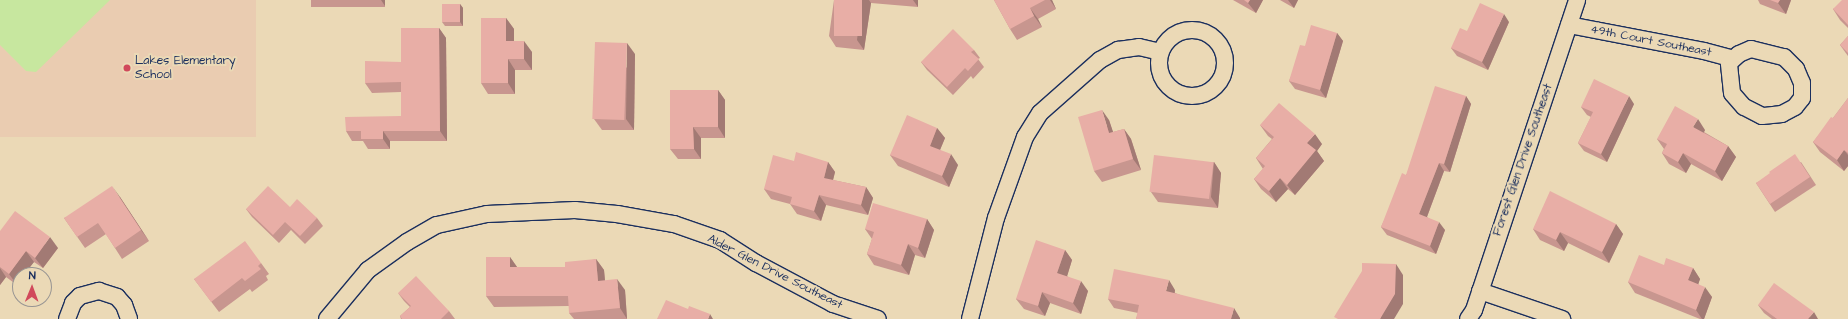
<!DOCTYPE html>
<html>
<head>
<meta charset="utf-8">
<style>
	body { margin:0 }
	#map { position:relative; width:1848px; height:319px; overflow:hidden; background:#ebd9b6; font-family:"Architects Daughter",sans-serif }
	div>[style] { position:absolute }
	.built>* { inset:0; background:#eaccb1; transform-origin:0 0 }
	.green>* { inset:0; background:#c7e79f }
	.roads { filter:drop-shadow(1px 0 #1b2f5e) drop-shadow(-1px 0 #1b2f5e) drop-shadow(0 1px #1b2f5e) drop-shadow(0 -1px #1b2f5e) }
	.street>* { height:16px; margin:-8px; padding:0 8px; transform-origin:8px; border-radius:8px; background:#ebd9b6 }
	.street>.ring { margin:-8px; padding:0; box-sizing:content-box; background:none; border:16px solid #ebd9b6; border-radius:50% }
	.wall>* { inset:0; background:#c8968f; transform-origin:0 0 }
	.shaded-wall>* { inset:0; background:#a27a74 }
	.building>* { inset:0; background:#e8aea6; transform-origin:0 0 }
	.dots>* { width:11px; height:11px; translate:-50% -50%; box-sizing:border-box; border:2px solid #ebd9b6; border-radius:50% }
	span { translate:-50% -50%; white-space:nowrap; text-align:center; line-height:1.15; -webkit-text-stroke:4px #ebd9b6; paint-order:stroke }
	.street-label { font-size:12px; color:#1b2f5e }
	.poi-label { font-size:12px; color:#1b2f5e }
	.left { translate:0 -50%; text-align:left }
	.north { position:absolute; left:12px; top:267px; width:40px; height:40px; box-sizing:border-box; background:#ebd9b6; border:1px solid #989593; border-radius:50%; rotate:1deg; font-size:11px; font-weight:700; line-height:16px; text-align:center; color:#1b2f5e }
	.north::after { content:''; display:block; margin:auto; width:14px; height:18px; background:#d1495b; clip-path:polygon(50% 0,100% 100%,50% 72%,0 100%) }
</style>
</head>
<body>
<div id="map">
	<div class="built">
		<i style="left:0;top:0;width:256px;height:137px"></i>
	</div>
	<div class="green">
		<i style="clip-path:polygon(0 0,110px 0,36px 72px,26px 71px,0 45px)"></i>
	</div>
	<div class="roads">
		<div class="street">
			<i style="left:1569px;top:25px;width:137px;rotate:10.9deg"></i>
			<i style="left:1704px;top:51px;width:30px;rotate:15deg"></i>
			<i class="ring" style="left:1159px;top:30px;width:50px;height:50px"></i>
			<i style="left:1751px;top:49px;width:34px;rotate:14deg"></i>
			<i style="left:1784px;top:57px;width:17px;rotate:45deg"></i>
			<i style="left:1796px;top:69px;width:15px;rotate:67deg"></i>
			<i style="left:1802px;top:83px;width:15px;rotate:90deg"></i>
			<i style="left:1802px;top:98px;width:11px;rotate:128deg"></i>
			<i style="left:1795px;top:107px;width:15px;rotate:152deg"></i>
			<i style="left:1782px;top:114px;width:20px;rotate:174deg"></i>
			<i style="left:1762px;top:116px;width:20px;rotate:-153deg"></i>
			<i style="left:1744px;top:107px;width:18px;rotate:-131deg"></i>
			<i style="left:1732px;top:93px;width:30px;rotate:-96deg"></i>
			<i style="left:1729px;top:63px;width:13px;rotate:-42deg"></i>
			<i style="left:1739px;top:54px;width:13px;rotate:-23deg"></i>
			<i style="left:1480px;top:291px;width:87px;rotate:18.9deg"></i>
			<i style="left:67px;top:319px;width:17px;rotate:-69deg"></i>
			<i style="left:73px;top:303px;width:10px;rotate:-45deg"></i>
			<i style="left:80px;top:296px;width:20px;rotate:-15deg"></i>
			<i style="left:99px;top:291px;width:19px;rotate:18deg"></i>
			<i style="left:117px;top:297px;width:11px;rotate:49deg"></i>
			<i style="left:124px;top:305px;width:15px;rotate:70deg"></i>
			<i style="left:327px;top:319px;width:64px;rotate:-50.1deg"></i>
			<i style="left:368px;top:270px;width:48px;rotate:-35.7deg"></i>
			<i style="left:407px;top:242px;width:34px;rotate:-30deg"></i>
			<i style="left:437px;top:225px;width:51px;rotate:-12.4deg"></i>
			<i style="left:487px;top:214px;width:88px;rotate:-2.6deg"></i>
			<i style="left:575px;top:210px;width:42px;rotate:5.4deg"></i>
			<i style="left:617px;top:214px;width:58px;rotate:10deg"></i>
			<i style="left:674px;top:224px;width:49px;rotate:19.2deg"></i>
			<i style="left:720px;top:240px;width:43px;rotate:32.6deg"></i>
			<i style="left:756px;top:263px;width:87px;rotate:28deg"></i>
			<i style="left:833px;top:304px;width:47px;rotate:18.4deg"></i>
			<i style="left:970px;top:319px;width:104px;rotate:-75.6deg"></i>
			<i style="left:996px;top:218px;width:86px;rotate:-70.3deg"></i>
			<i style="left:1025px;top:137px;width:28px;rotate:-58deg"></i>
			<i style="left:1040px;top:113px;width:80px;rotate:-41.5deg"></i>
			<i style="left:1100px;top:60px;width:21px;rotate:-29deg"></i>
			<i style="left:1118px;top:50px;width:21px;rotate:-8deg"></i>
			<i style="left:1139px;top:47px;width:22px;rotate:13deg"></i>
			<i style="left:1468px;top:319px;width:11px;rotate:-56deg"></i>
			<i style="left:1474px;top:310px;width:327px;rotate:-71.6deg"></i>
		</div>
	</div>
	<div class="wall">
		<i style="left:311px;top:0;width:74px;height:7px"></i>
		<i style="clip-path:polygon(834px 0,918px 0,918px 7px,871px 3px,864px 50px,836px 47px,829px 36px)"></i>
		<i style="clip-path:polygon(994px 0,1052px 0,1056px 9px,1038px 19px,1042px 27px,1017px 40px,1010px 29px)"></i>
		<i style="clip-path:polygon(1233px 0,1263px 0,1256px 13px)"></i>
		<i style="clip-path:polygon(1280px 0,1298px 0,1294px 8px)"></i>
		<i style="clip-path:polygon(1758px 0,1791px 0,1786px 14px,1760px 4px)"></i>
		<i style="clip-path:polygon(1848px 0,1848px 28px,1840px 20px,1833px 9px)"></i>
		<i style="clip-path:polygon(460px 4px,463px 8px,463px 26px,445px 26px,442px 22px)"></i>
		<i style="clip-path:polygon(506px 18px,514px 29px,514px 41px,532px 52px,532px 70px,515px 70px,515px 94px,488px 94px,481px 83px)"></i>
		<i style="clip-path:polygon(1509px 22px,1488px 70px,1457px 56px,1451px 48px)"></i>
		<i style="clip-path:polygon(439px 28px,446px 38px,447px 141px,390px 141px,390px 149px,368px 149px,363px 141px,352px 141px,346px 131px,401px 116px,401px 92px,372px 93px,365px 83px,401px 62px)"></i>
		<i style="clip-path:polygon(1337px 33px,1343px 41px,1326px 98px,1295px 89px,1289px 81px,1305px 46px)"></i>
		<i style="clip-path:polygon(1848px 36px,1848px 56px,1840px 45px)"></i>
		<i style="clip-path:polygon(974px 50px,980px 58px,978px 59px,984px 67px,973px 79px,971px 76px,953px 95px,927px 70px,921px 62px)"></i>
		<i style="clip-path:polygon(635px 54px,634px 130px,602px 130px,594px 119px)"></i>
		<i style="clip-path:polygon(718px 90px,725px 100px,725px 138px,701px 138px,701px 159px,678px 159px,670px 149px)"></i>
		<i style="clip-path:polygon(1466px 96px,1471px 104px,1450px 172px,1444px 171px,1427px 217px,1445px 230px,1436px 254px,1387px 235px,1381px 227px,1406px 175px)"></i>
		<i style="clip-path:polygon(1848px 98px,1848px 166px,1844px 171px,1820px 152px,1813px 142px,1833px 118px)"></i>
		<i style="clip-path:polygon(1634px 104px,1607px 162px,1584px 151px,1578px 143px,1591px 117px,1587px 115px,1581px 107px)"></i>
		<i style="clip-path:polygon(1109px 120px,1113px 132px,1124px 129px,1131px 139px,1141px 170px,1102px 182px,1094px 171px)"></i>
		<i style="clip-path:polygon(1260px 125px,1322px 144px,1317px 151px,1324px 161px,1295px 195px,1288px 189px,1276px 202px,1261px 189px,1254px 179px,1263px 169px,1256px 158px,1272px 139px,1268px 136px)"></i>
		<i style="clip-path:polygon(937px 128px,945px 138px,940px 150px,958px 165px,949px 187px,898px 166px,890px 155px)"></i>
		<i style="clip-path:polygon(1705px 130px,1704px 132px,1728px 146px,1736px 157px,1722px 181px,1691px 164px,1686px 173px,1669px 164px,1662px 153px,1664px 149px,1657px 139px)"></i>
		<i style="clip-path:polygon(794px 161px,828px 162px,835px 172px,833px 180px,866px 187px,873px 198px,868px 215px,826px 205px,821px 221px,797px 214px,790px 204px,771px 199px,764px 189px)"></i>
		<i style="clip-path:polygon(1214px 162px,1221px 173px,1218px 208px,1158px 202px,1151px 192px)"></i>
		<i style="clip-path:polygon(1801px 162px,1816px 185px,1775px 212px,1756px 183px)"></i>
		<i style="clip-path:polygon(120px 197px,149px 241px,122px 259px,106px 234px,85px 248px,64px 218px)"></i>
		<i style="clip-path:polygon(290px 207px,317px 218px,323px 226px,305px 244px,291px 230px,279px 243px,252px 217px,246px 209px)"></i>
		<i style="clip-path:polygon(927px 219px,934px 230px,925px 258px,915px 255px,909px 275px,874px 265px,867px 254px,872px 239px,865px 229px)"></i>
		<i style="clip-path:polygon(1616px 224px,1623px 234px,1609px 263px,1568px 243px,1564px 251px,1540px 240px,1533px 229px)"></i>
		<i style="clip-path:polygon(0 231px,58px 248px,43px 268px,34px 262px,20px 275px,20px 280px,17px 285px,6px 277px,0 285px)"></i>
		<i style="clip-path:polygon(1065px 250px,1072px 260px,1067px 276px,1088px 291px,1081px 314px,1050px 303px,1045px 316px,1024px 309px,1016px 299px)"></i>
		<i style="clip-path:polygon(510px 257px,517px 267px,565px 267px,596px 259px,604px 270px,605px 281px,625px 290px,627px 319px,574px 319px,569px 313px,569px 306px,494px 307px,486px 296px)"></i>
		<i style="clip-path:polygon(261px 263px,269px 274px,266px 276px,268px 280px,252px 292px,250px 289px,219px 312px,194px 279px)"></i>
		<i style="clip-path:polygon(1664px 265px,1693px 268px,1700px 279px,1698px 284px,1712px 297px,1704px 319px,1700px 319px,1635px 293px,1628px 282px)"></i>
		<i style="clip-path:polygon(1175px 290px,1175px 293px,1240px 318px,1240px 319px,1136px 319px,1138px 313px,1114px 308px,1108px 299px)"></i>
		<i style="clip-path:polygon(398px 293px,449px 311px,455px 319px,401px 319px,400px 316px,410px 307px,404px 301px)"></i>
		<i style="clip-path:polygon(1758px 305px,1818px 319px,1772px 319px,1764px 313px)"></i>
	</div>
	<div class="shaded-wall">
		<i style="clip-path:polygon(381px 0,385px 0,385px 6px)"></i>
		<i style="clip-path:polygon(862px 0,869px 0,871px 3px,864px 50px,857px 40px)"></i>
		<i style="clip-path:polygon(913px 0,918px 0,918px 7px)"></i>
		<i style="clip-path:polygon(1050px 0,1052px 0,1056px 9px)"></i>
		<i style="clip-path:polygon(1250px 0,1263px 0,1256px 13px,1248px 3px)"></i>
		<i style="clip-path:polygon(1288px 0,1298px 0,1294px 8px)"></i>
		<i style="clip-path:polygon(1780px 0,1791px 0,1786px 14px,1778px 3px)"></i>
		<i style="clip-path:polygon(460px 4px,463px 8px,463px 26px,460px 22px)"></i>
		<i style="clip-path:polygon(1030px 8px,1038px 19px,1042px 27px,1034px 16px)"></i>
		<i style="clip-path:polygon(1504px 14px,1509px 22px,1488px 70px,1482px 62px)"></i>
		<i style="clip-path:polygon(506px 18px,514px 29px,514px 52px,506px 41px)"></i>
		<i style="clip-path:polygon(439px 28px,446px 38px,447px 141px,440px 131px)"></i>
		<i style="clip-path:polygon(1337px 33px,1343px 41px,1326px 98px,1320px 90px)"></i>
		<i style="clip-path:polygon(524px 41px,532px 52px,532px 70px,524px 59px)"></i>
		<i style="clip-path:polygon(627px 43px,635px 54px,634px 130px,626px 119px)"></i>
		<i style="clip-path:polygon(508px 59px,515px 70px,515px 94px,508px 83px)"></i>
		<i style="clip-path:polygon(718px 90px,725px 100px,725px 138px,718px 127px)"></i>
		<i style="clip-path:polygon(1466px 96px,1471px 104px,1450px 172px,1444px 164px)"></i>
		<i style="clip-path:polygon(1629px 96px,1634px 104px,1607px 162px,1601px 154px)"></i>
		<i style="clip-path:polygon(1102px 110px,1109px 120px,1117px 144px,1109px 133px)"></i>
		<i style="clip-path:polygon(1698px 119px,1705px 130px,1701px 138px,1693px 127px)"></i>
		<i style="clip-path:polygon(693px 127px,701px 138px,701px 159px,694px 149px)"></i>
		<i style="clip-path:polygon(937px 128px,945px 138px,937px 157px,930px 146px)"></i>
		<i style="clip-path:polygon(1124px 129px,1131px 139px,1141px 170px,1133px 159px)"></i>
		<i style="clip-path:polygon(383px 131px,390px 141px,390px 149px,383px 139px)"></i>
		<i style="clip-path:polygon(1315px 134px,1322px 144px,1317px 151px,1324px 161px,1295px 195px,1287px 185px,1307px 143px)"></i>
		<i style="clip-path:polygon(1728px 146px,1736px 157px,1722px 181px,1715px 171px)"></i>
		<i style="clip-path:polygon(1844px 150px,1848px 155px,1848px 166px,1844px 171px,1837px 160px)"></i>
		<i style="clip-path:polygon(1683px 153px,1691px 164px,1686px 173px,1678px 162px)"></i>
		<i style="clip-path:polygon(951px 154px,958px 165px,949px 187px,942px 176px)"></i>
		<i style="clip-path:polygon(828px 162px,835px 172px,831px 188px,824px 178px)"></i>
		<i style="clip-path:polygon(1214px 162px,1221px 173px,1218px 208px,1211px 197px)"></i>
		<i style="clip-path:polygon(1439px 163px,1444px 171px,1425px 222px,1419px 214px)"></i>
		<i style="clip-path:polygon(1280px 178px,1288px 189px,1276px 202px,1269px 191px)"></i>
		<i style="clip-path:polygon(112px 186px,120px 197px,149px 241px,141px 230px)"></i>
		<i style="clip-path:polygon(866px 187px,873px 198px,868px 215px,861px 205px)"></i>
		<i style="clip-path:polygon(819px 195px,826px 205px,821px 221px,814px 211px)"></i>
		<i style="clip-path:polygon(927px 219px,934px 230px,925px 258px,918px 248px)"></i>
		<i style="clip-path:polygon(1439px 222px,1445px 230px,1436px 254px,1430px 246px)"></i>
		<i style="clip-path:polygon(1616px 224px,1623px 234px,1609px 263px,1602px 252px)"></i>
		<i style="clip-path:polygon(1560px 232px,1568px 243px,1564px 251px,1556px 240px)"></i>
		<i style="clip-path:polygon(50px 237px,58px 248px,43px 268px,35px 258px)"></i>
		<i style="clip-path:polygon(908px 244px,915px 255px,909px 275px,901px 265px)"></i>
		<i style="clip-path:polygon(1065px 250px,1072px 260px,1065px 283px,1057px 273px)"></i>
		<i style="clip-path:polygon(26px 251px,34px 262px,24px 275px,20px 275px,20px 280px,17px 285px,9px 274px)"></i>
		<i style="clip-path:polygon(510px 257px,517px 267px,510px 267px)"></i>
		<i style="clip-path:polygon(596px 259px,604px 270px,606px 292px,598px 281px)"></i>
		<i style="clip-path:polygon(1396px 264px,1403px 275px,1403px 304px,1394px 319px,1380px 319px)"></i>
		<i style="clip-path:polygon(0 268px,6px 277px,0 285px)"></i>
		<i style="clip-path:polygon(1693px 268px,1700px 279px,1696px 291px,1688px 280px)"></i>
		<i style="clip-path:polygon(617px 279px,625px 290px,627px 319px,620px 308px)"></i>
		<i style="clip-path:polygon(1169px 280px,1175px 290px,1173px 300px,1166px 291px)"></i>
		<i style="clip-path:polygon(1081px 281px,1088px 291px,1081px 314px,1073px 303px)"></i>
		<i style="clip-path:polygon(1705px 287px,1712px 297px,1704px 319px,1702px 319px,1696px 310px)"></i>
		<i style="clip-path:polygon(1042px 292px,1050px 303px,1045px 316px,1038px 306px)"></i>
		<i style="clip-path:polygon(1234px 308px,1240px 318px,1240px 319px,1231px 319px)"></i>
		<i style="clip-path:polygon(1814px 312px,1818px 319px,1808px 319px)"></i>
		<i style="clip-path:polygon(710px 314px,713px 319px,708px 319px)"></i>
	</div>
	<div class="building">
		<i style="left:834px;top:0;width:28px;height:36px"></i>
		<i style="clip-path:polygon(994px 0,1045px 0,1030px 8px,1034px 16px,1010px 29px)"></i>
		<i style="clip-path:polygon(1244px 0,1250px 0,1248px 3px)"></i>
		<i style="clip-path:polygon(1770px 0,1780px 0,1778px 3px)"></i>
		<i style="clip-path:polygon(1842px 0,1848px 0,1848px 25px,1833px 9px)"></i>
		<i style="clip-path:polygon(1480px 3px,1504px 14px,1482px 62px,1451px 48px,1460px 28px,1467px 31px)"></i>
		<i style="left:442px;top:4px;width:18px;height:18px"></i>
		<i style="clip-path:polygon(481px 18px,506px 18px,506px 41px,524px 41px,524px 59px,508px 59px,508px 83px,481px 83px)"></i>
		<i style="clip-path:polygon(1311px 25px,1337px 33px,1320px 90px,1289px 81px,1300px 45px,1305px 46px)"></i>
		<i style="clip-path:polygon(401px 28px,439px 28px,440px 131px,383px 131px,383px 139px,361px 139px,361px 131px,346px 131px,345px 117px,401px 116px,401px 82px,365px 83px,365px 61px,401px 62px)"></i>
		<i style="clip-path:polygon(953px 29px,974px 50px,971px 52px,979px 59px,968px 71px,965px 68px,947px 87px,921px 62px)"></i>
		<i style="clip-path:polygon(1848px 36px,1848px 53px,1840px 45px)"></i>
		<i style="left:595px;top:42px;width:32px;height:77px;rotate:2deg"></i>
		<i style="clip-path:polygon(1594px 79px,1629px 96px,1601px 154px,1578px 143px,1593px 112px,1581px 107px)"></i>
		<i style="clip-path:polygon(1435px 86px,1466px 96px,1444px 164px,1439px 163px,1419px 214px,1439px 222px,1430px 246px,1381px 227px,1402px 173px,1406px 175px)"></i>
		<i style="clip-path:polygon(670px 90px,718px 90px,718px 127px,693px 127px,694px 149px,670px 149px)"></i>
		<i style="clip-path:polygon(1848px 98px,1848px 153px,1844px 150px,1837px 160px,1813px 142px,1831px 117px,1833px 118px)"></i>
		<i style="clip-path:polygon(1279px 103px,1315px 134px,1307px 143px,1316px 150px,1287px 185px,1280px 178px,1269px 191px,1254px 179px,1265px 166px,1256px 158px,1274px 137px,1260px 125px)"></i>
		<i style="clip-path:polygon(1675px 106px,1698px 119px,1693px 127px,1728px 146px,1715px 171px,1683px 153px,1678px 162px,1662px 153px,1667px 144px,1657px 139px)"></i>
		<i style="clip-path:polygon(1102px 110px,1109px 133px,1124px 129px,1133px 159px,1094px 171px,1078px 117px)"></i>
		<i style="clip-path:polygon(907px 115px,937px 128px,930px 146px,951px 154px,942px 176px,890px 155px)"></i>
		<i style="clip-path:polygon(796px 152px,828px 162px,824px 178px,866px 187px,861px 205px,819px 195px,814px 211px,790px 204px,792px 197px,764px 189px,773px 155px,794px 161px)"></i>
		<i style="clip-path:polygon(1795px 154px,1810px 177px,1770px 204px,1756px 183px,1770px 173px,1769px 172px)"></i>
		<i style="left:1154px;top:155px;width:60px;height:37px;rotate:7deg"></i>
		<i style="clip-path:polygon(112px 186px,141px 230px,115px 248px,98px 223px,77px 237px,64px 218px)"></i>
		<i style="clip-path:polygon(268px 186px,290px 207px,297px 199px,317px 218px,300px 236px,285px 222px,273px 235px,246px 209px)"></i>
		<i style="clip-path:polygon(1550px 191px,1616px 224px,1602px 252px,1560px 232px,1556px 240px,1533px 229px)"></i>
		<i style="clip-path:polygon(873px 203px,927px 219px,918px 248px,908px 244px,901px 265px,867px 254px,874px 232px,865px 229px)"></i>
		<i style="clip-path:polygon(15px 211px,50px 237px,35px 258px,26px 251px,9px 274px,0 267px,0 231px)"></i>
		<i style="clip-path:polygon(1036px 240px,1065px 250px,1057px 273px,1081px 281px,1073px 303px,1042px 292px,1038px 306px,1016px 299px)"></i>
		<i style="clip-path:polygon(245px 241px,261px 263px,258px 266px,261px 269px,245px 281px,242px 278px,211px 302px,194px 279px)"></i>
		<i style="clip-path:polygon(1639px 255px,1664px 265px,1666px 258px,1693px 268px,1688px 280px,1705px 287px,1696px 310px,1628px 282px)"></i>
		<i style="clip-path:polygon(486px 257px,510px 257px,510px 267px,565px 267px,565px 262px,596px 259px,598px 281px,617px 279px,620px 308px,569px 313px,568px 296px,486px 296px)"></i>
		<i style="clip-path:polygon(1362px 263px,1396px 264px,1395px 294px,1380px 319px,1338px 319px,1334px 317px,1362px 271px)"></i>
		<i style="clip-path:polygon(1114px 269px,1169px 280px,1166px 291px,1234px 308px,1231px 319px,1136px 319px,1139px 305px,1108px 299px)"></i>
		<i style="clip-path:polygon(416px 276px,449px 311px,441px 319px,402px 319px,400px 316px,411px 306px,398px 293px)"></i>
		<i style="clip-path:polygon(1774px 283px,1814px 312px,1808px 319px,1777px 319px,1758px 305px)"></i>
		<i style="clip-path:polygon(666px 300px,688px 309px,689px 306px,710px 314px,708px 319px,657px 319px)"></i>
	</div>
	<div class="dots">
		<i style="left:127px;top:68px;background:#d1495b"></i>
	</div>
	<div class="street-label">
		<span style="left:1651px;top:41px;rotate:11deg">49th Court Southeast</span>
		<span style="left:1523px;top:160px;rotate:-71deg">Forest Glen Drive Southeast</span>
		<span style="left:775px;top:272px;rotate:27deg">Alder Glen Drive Southeast</span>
	</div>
	<div class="poi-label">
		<span class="left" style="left:135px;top:68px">Lakes Elementary<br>School</span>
	</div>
	<div class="north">N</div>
</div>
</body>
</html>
